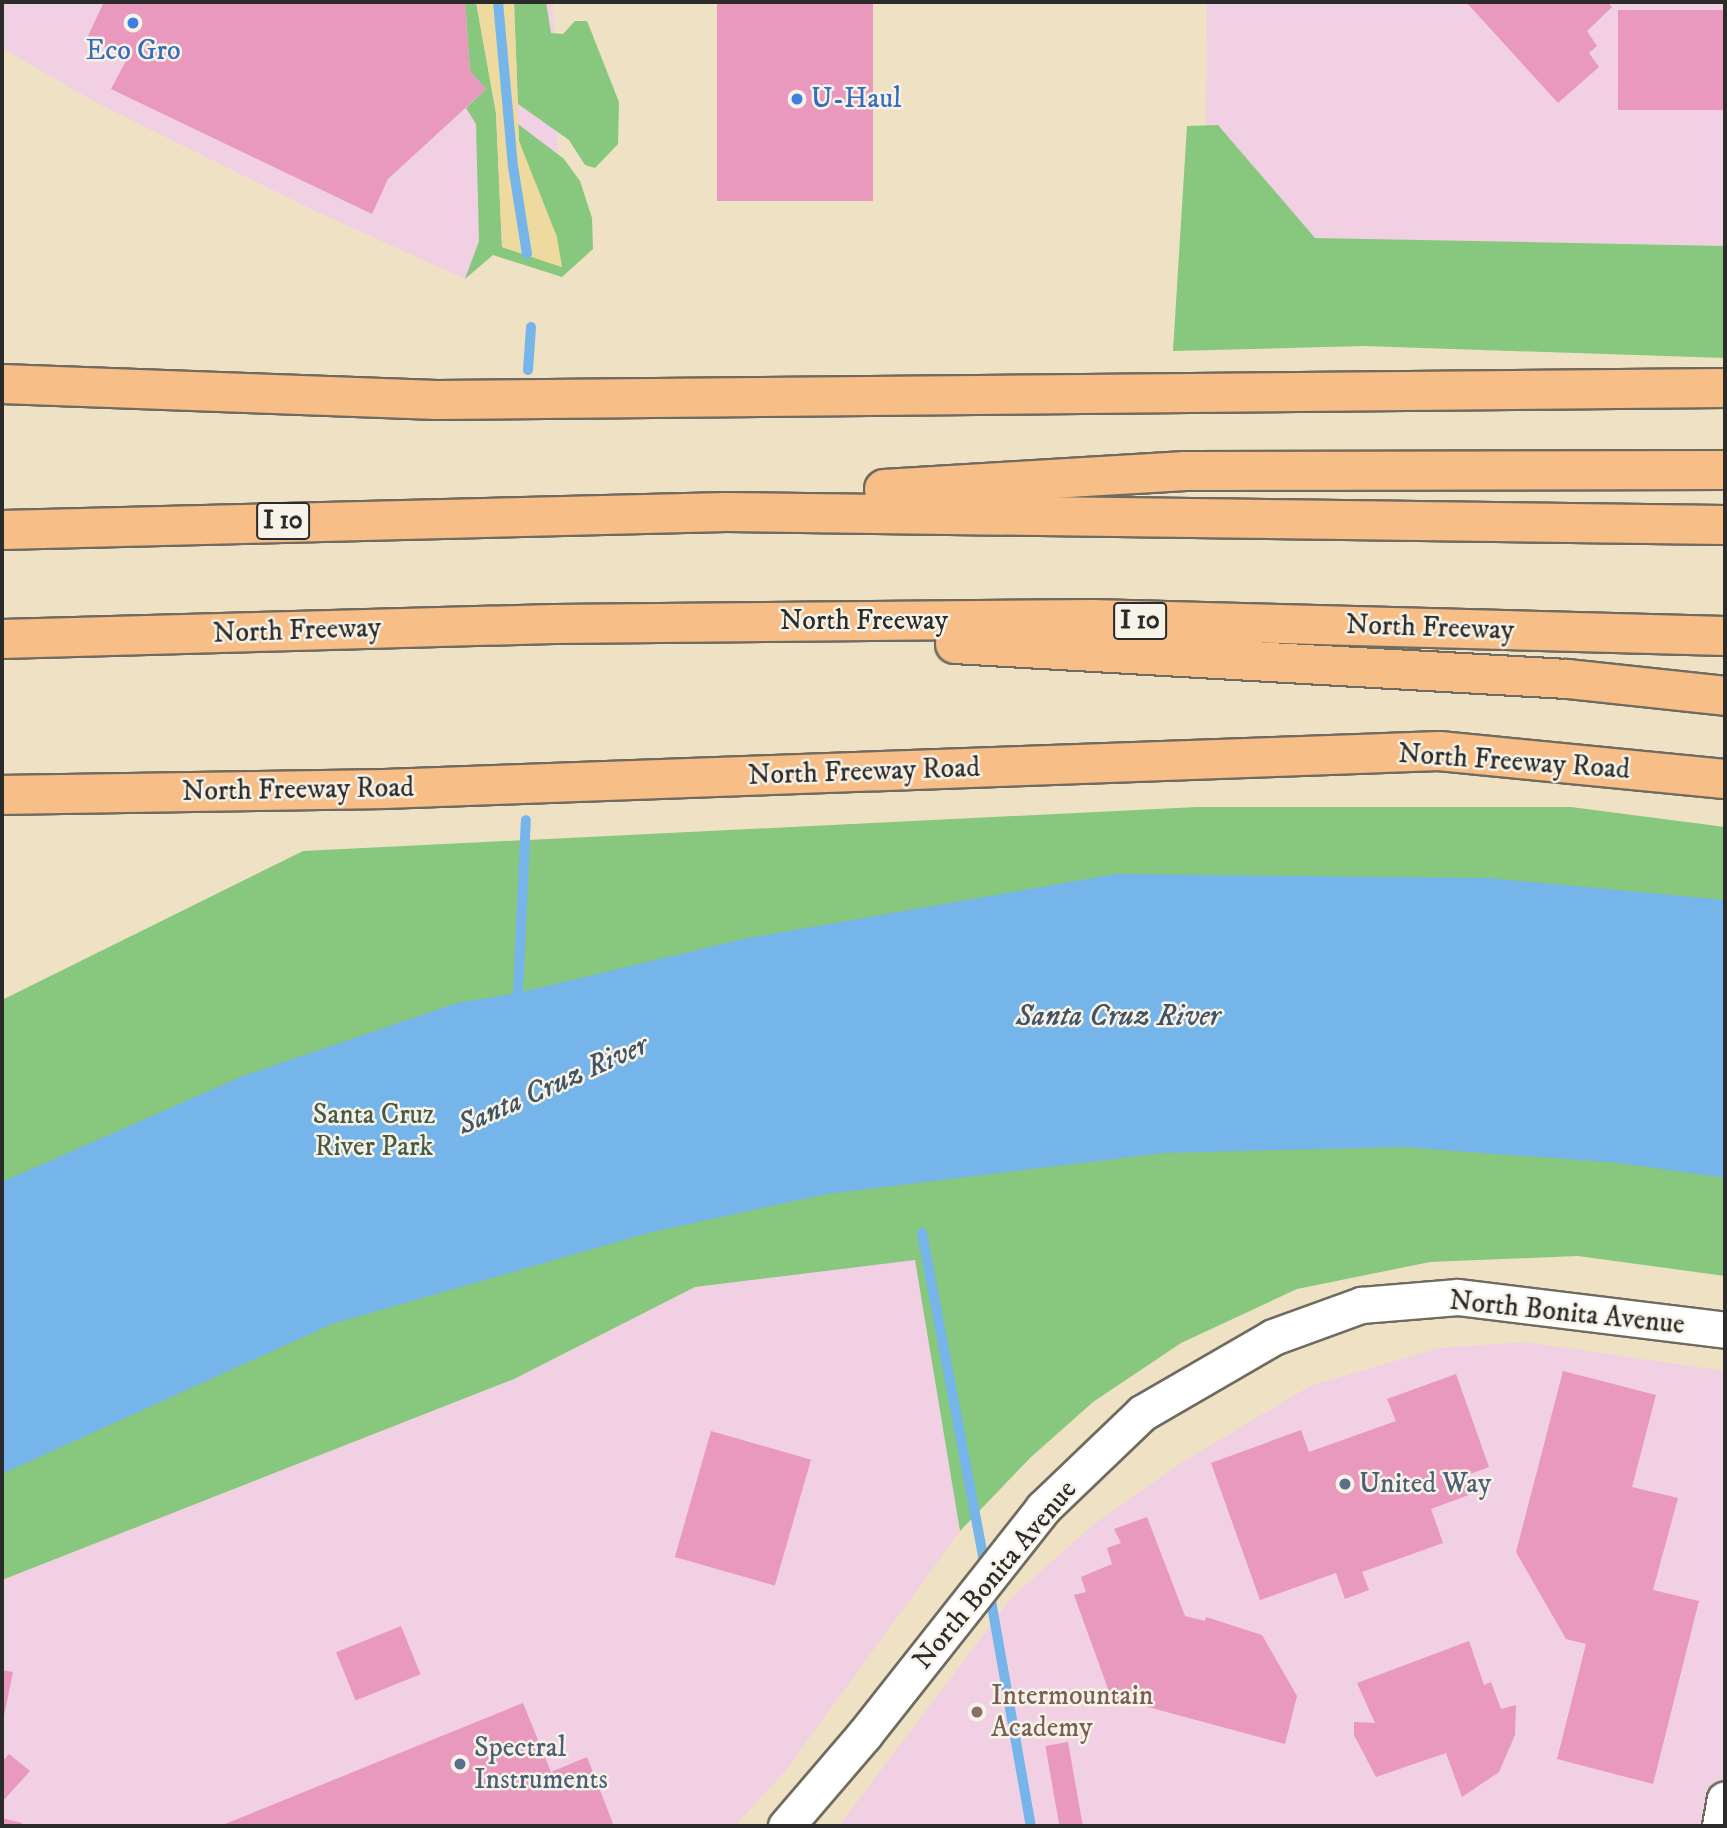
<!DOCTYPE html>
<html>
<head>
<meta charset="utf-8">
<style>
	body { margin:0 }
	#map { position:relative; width:1727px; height:1828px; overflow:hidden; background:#efe1c3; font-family:"IM FELL DW Pica",serif }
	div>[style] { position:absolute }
	.built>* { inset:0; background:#f1d0e3 }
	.green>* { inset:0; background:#88c77e }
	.sand>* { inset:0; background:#eeda9e }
	.water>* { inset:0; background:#76b5e9 }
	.stream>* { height:10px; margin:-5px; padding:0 5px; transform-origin:5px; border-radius:5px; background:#76b5e9 }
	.building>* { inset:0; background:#e998be; transform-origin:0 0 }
	.roads { filter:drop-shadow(2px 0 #706b60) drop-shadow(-2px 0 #706b60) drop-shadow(0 2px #706b60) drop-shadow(0 -2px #706b60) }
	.minor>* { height:35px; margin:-17.5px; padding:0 17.5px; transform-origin:17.5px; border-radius:17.5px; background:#fff }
	.major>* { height:38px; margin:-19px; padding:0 19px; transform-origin:19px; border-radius:19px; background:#f7be88 }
	.highway>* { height:38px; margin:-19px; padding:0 19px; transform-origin:19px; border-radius:19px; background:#f7be88 }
	.dots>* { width:19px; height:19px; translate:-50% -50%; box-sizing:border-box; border:4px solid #f7f3e8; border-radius:50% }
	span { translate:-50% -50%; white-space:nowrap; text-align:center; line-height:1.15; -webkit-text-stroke:5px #f7f3e8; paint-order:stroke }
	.shield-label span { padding:2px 5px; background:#f7f3e8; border:2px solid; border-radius:5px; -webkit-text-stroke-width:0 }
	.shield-label { font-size:26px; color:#2b2b2b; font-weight:700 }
	.shop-label { font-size:28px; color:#366cbe }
	.left { translate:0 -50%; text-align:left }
	.street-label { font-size:28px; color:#2b2b2b }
	.park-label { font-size:28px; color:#475a44 }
	.service-label { font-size:28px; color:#4e5e75 }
	.education-label { font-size:28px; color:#785e54 }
	.water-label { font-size:30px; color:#425464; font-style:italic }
	.frame { position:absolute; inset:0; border:4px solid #2b2b2b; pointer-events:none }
</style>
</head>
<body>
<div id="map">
	<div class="built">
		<i style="clip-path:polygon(2px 2px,553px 2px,562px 267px,502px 247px,465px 279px,311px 209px,97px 103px,2px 48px)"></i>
		<i style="clip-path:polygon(1207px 2px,1725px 2px,1725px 246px,1314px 238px,1218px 125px,1206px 125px)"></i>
		<i style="clip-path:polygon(915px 1259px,960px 1531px,786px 1770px,735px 1826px,2px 1826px,2px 1580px,514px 1379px,695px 1287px)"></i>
		<i style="clip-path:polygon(1525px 1342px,1725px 1371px,1725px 1826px,839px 1826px,1011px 1598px,1094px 1524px,1178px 1465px,1310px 1386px,1439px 1348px)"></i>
	</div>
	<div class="green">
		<i style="clip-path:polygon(465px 2px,476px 2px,496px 113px,502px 247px,562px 267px,519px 141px,518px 124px,564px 159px,580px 181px,592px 218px,593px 249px,562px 277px,493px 255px,465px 279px,479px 241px,476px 124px,466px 108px,486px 89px,470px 71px)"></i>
		<i style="clip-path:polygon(514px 2px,546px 2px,551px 33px,563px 34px,575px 21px,587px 21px,619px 102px,618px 144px,595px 168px,585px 165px,569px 140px,518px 104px)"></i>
		<i style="clip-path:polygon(1218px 125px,1315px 238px,1725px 246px,1725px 358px,1364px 346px,1173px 351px,1187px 126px)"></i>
		<i style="clip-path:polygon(1197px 807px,1571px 807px,1725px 827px,1725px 1276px,1578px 1256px,1430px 1262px,1297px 1289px,1181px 1343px,1093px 1402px,1030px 1458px,960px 1531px,915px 1260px,695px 1287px,514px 1379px,2px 1580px,2px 1000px,303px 851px)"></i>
	</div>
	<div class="sand">
		<i style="clip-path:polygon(476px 2px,514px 2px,519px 141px,557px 237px,562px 267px,502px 247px,496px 113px)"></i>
	</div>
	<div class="water">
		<i style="clip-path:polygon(1116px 874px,1488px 878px,1725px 900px,1725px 1178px,1619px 1163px,1402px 1147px,1164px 1153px,827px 1194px,652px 1232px,332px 1324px,2px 1474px,2px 1182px,243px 1076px,457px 1003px,518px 993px,743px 939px)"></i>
	</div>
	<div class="stream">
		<i style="left:498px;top:2px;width:165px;rotate:84.8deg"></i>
		<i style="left:513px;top:166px;width:89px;rotate:81deg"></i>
		<i style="left:528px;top:370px;width:43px;rotate:-86deg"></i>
		<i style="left:513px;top:1004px;width:12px;rotate:-66deg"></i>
		<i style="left:518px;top:993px;width:173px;rotate:-87.4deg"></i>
		<i style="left:922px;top:1233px;width:340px;rotate:79.3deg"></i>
		<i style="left:989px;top:1589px;width:241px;rotate:80deg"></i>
	</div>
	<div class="building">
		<i style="clip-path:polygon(104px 2px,465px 2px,470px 71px,486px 89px,388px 179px,372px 214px,111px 89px,127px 59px,87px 38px)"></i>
		<i style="left:717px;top:2px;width:156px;height:199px"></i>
		<i style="clip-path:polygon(1466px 2px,1608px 2px,1612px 7px,1587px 31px,1597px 46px,1589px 53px,1599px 67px,1558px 103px)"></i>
		<i style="left:1725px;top:10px;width:100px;height:107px;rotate:90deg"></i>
		<i style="clip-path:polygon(1563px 1371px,1656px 1395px,1632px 1487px,1678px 1498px,1653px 1590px,1699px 1601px,1653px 1784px,1557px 1759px,1586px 1644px,1566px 1639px,1516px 1552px)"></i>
		<i style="clip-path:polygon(1456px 1374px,1489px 1467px,1467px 1475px,1474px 1493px,1431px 1509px,1443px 1543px,1362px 1572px,1369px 1590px,1345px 1599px,1336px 1573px,1260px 1600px,1211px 1463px,1301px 1430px,1309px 1452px,1396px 1421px,1387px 1399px)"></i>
		<i style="left:711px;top:1431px;width:104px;height:131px;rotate:16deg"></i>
		<i style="clip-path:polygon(1147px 1517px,1185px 1616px,1205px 1621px,1206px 1617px,1262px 1635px,1297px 1696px,1285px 1744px,1111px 1697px,1074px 1595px,1086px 1592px,1081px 1577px,1112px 1564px,1107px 1548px,1121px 1543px,1114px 1529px)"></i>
		<i style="left:401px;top:1626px;width:52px;height:70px;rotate:68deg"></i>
		<i style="clip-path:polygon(1469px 1641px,1484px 1685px,1491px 1682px,1501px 1709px,1516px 1705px,1515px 1735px,1499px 1772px,1462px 1797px,1446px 1753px,1376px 1777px,1354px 1735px,1354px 1722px,1375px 1723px,1357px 1683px)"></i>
		<i style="clip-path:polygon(2px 1670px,13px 1672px,3px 1721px,2px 1721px)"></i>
		<i style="clip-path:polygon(523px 1703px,551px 1772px,587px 1757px,614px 1826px,220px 1826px)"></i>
		<i style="left:1068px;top:1742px;width:85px;height:23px;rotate:80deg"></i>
		<i style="clip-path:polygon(9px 1754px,30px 1771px,2px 1802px,2px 1762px)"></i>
		<i style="clip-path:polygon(2px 1818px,22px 1823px,22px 1826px,2px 1826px)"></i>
	</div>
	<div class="roads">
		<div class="minor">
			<i style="left:786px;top:1826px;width:120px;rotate:-49.4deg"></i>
			<i style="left:864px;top:1735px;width:289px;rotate:-51.7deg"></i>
			<i style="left:1043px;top:1508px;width:137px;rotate:-43.8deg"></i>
			<i style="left:1142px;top:1413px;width:151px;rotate:-30.1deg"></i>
			<i style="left:1273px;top:1337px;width:94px;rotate:-20deg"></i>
			<i style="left:1361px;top:1305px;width:97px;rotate:-4.7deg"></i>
			<i style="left:1458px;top:1297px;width:269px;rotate:7deg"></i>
			<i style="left:1720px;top:1826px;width:27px;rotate:-80deg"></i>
		</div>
		<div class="major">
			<i style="left:2px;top:384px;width:435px;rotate:2.1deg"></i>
			<i style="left:437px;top:400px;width:1288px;rotate:-0.53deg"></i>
			<i style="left:2px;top:795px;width:382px;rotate:-0.9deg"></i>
			<i style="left:384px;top:789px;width:1056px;rotate:-2.06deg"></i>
			<i style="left:1439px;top:751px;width:287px;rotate:5.6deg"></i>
		</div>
		<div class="highway">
			<i style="left:884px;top:489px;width:302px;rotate:-3.4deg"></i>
			<i style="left:1185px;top:471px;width:540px;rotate:-0.11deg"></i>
			<i style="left:2px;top:530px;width:725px;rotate:-1.42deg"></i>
			<i style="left:727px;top:512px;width:998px;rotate:0.75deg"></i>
			<i style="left:2px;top:639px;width:552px;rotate:-1.56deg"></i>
			<i style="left:554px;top:624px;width:538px;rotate:-0.53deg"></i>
			<i style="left:1092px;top:619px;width:633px;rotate:1.54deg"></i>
			<i style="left:955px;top:644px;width:613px;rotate:3.27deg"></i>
			<i style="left:1567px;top:679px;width:159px;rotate:6.1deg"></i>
		</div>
	</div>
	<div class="dots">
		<i style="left:133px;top:23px;background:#3f7fe0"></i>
		<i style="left:797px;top:99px;background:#3f7fe0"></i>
		<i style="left:1345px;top:1484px;background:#5c6f8a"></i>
		<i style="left:977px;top:1712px;background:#8d6e63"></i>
		<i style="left:460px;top:1764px;background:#5c6f8a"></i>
	</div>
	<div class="shield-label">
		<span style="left:283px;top:521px">I 10</span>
		<span style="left:1140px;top:621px">I 10</span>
	</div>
	<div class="shop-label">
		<span style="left:133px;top:51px">Eco Gro</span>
		<span class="left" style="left:811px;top:99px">U-Haul</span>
	</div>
	<div class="street-label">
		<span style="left:864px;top:621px">North Freeway</span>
		<span style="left:1430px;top:628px;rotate:2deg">North Freeway</span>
		<span style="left:297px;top:631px;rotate:-2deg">North Freeway</span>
		<span style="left:1514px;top:762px;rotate:4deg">North Freeway Road</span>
		<span style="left:864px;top:772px;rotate:-2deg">North Freeway Road</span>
		<span style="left:298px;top:790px;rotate:-1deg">North Freeway Road</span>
		<span style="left:1567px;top:1313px;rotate:6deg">North Bonita Avenue</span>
		<span style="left:995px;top:1575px;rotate:-50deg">North Bonita Avenue</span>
	</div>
	<div class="park-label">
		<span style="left:374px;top:1131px">Santa Cruz<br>River Park</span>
	</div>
	<div class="service-label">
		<span class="left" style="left:1359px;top:1484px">United Way</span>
		<span class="left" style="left:474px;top:1764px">Spectral<br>Instruments</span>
	</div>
	<div class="education-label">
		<span class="left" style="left:991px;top:1712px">Intermountain<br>Academy</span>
	</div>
	<div class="water-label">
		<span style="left:1118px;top:1017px">Santa Cruz River</span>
		<span style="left:553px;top:1086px;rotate:-24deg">Santa Cruz River</span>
	</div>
	<div class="frame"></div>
</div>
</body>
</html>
